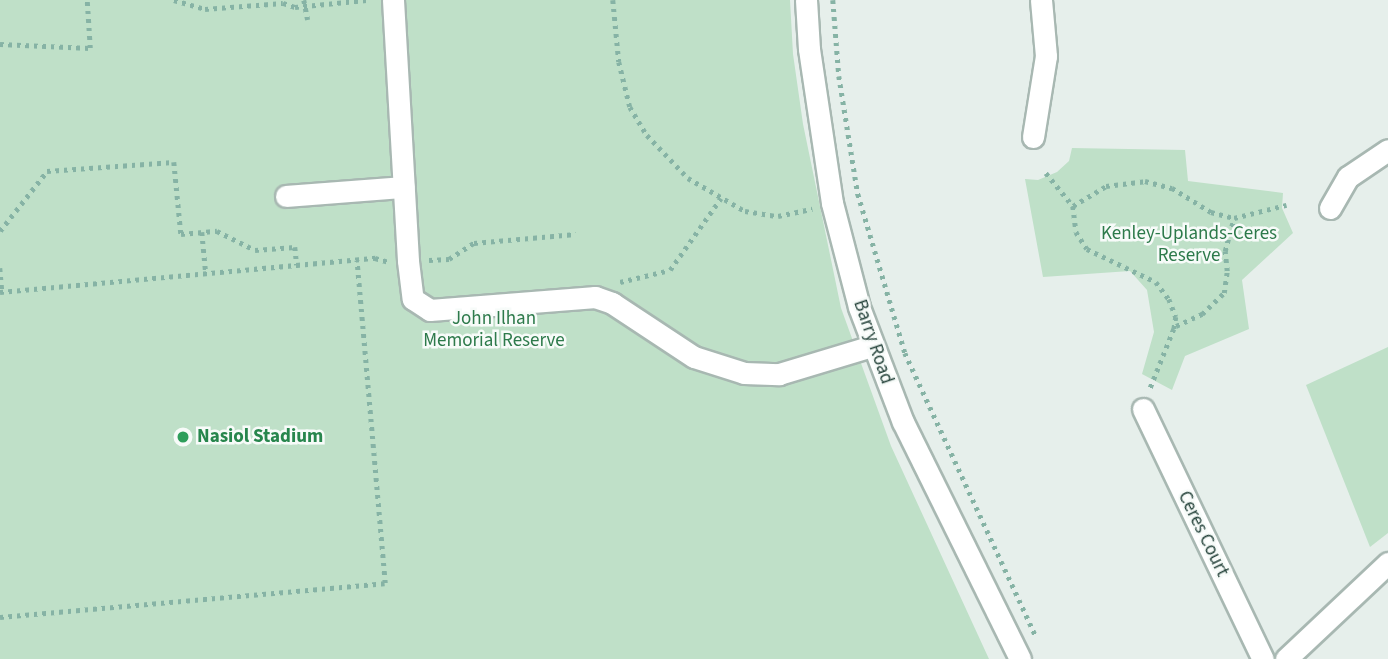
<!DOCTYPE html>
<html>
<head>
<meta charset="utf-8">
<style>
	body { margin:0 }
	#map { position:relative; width:1388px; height:659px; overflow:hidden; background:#e6efeb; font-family:"Source Sans 3",sans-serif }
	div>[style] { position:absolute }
	.green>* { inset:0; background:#bfe0c8 }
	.path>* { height:4.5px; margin-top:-2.25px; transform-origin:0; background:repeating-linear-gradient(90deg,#86b3a5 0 3.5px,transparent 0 8.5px) }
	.roads { filter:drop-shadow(2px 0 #a8b8b2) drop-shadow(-2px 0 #a8b8b2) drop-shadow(0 2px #a8b8b2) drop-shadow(0 -2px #a8b8b2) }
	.minor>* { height:21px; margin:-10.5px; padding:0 10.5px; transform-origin:10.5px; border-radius:10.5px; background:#fff }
	.dots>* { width:19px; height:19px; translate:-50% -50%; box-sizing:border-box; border:4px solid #f7fbf9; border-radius:50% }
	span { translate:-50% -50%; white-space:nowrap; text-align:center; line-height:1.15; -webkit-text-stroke:5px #f7fbf9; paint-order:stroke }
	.park-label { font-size:19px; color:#2d7a4b }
	.street-label { font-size:19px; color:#24423a }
	.leisure-label { font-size:19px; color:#27864d; font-weight:700 }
	.left { translate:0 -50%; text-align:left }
</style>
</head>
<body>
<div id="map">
	<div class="green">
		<i style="clip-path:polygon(0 0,790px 0,793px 54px,803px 124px,841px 308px,891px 446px,989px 659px,0 659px)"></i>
		<i style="clip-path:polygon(1072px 148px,1185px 150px,1188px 181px,1283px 193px,1282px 208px,1293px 233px,1242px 280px,1249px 329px,1185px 356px,1172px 390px,1142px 374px,1154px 332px,1147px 290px,1130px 271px,1043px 277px,1025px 179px,1038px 180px,1057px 172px,1069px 161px)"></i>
		<i style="clip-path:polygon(1388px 347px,1388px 533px,1370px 547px,1306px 385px)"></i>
	</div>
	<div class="path">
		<i style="left:174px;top:0;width:32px;rotate:16deg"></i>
		<i style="left:205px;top:9px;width:78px;rotate:-4.4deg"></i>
		<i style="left:283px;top:3px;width:13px;rotate:18deg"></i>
		<i style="left:295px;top:7px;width:72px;rotate:-5.6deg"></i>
		<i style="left:304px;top:0;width:20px;rotate:79deg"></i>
		<i style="left:613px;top:0;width:62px;rotate:84.5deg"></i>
		<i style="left:619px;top:62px;width:46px;rotate:76.3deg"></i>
		<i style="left:630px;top:107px;width:33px;rotate:59deg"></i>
		<i style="left:647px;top:135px;width:59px;rotate:46.4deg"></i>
		<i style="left:688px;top:178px;width:66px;rotate:30.1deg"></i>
		<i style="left:745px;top:211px;width:33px;rotate:9deg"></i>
		<i style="left:778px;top:216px;width:35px;rotate:-12deg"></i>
		<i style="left:833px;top:0;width:76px;rotate:85.5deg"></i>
		<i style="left:839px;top:76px;width:120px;rotate:80.9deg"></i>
		<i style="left:858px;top:194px;width:166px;rotate:73.5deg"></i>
		<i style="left:905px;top:353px;width:313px;rotate:65.2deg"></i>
		<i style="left:0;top:44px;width:90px;rotate:2.5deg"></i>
		<i style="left:90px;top:48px;width:48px;rotate:-93.6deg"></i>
		<i style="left:1046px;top:173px;width:43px;rotate:50.7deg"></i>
		<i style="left:1073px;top:206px;width:26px;rotate:83deg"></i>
		<i style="left:1076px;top:232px;width:20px;rotate:57deg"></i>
		<i style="left:1087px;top:249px;width:76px;rotate:25.6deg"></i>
		<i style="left:1156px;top:282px;width:21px;rotate:53deg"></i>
		<i style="left:1169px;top:299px;width:19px;rotate:69deg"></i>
		<i style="left:1176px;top:317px;width:12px;rotate:99deg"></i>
		<i style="left:1174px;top:329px;width:65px;rotate:111.8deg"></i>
		<i style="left:1073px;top:206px;width:39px;rotate:-31deg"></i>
		<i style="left:1106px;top:186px;width:39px;rotate:-7deg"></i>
		<i style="left:1145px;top:181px;width:28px;rotate:15deg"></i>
		<i style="left:1172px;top:188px;width:46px;rotate:31.6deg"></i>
		<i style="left:1211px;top:212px;width:24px;rotate:15deg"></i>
		<i style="left:0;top:231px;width:76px;rotate:-51.9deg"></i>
		<i style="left:47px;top:171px;width:127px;rotate:-4.1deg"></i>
		<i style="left:174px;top:162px;width:72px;rotate:84.4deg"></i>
		<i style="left:181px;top:234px;width:36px;rotate:-5deg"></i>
		<i style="left:217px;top:231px;width:42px;rotate:26.6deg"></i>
		<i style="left:255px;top:250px;width:40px;rotate:-4.3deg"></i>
		<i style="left:295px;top:247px;width:18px;rotate:84deg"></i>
		<i style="left:202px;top:232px;width:42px;rotate:84.6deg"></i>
		<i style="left:429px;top:260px;width:20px;rotate:-3deg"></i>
		<i style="left:449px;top:259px;width:30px;rotate:-33deg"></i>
		<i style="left:474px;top:243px;width:102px;rotate:-5deg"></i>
		<i style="left:0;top:268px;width:24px;rotate:85deg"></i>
		<i style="left:620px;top:282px;width:51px;rotate:-13.5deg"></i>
		<i style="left:670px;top:270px;width:88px;rotate:-54.7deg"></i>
		<i style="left:0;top:292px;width:377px;rotate:-5.2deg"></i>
		<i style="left:375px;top:258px;width:15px;rotate:16deg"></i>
		<i style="left:1176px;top:326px;width:29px;rotate:-25deg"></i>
		<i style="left:1202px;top:314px;width:30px;rotate:-44deg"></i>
		<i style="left:1224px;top:293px;width:22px;rotate:-82deg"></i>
		<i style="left:1227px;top:271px;width:20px;rotate:-96deg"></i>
		<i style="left:1225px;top:251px;width:34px;rotate:-75deg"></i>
		<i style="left:1234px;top:218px;width:54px;rotate:-14deg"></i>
		<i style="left:0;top:617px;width:386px;rotate:-5deg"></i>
		<i style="left:385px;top:583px;width:324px;rotate:-95deg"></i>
	</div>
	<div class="roads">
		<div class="minor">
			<i style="left:393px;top:0;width:261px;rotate:86.7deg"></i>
			<i style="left:408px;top:261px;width:38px;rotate:83deg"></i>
			<i style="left:413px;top:299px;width:20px;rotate:33deg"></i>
			<i style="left:430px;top:310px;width:166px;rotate:-4.5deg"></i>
			<i style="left:595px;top:297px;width:18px;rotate:19deg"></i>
			<i style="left:612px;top:303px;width:98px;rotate:33.4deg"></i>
			<i style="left:694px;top:357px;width:52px;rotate:17.7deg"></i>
			<i style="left:744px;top:373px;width:35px;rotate:2deg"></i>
			<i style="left:779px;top:374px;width:97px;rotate:-16.8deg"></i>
			<i style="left:806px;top:0;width:49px;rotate:86.5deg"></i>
			<i style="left:809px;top:49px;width:156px;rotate:81.5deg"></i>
			<i style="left:832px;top:203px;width:107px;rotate:75.4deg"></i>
			<i style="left:859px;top:307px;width:123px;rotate:69.1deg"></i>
			<i style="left:903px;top:422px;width:264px;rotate:63.7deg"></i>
			<i style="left:1033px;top:137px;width:82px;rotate:-80.9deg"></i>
			<i style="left:1046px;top:56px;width:56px;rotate:-95.1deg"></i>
			<i style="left:286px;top:196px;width:118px;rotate:-4.4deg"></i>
			<i style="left:1330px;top:208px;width:36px;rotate:-60deg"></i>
			<i style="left:1348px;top:177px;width:48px;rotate:-34deg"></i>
			<i style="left:1143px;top:409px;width:277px;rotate:64.4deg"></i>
			<i style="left:1286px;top:659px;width:140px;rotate:-43.3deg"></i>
		</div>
	</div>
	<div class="dots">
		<i style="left:183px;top:437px;background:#2e9e5b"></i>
	</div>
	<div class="park-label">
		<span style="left:1189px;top:245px">Kenley-Uplands-Ceres<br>Reserve</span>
		<span style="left:494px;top:330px">John Ilhan<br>Memorial Reserve</span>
	</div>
	<div class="street-label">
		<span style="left:873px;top:342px;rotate:71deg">Barry Road</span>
		<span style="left:1203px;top:534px;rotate:64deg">Ceres Court</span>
	</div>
	<div class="leisure-label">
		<span class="left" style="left:197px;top:437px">Nasiol Stadium</span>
	</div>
</div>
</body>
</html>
